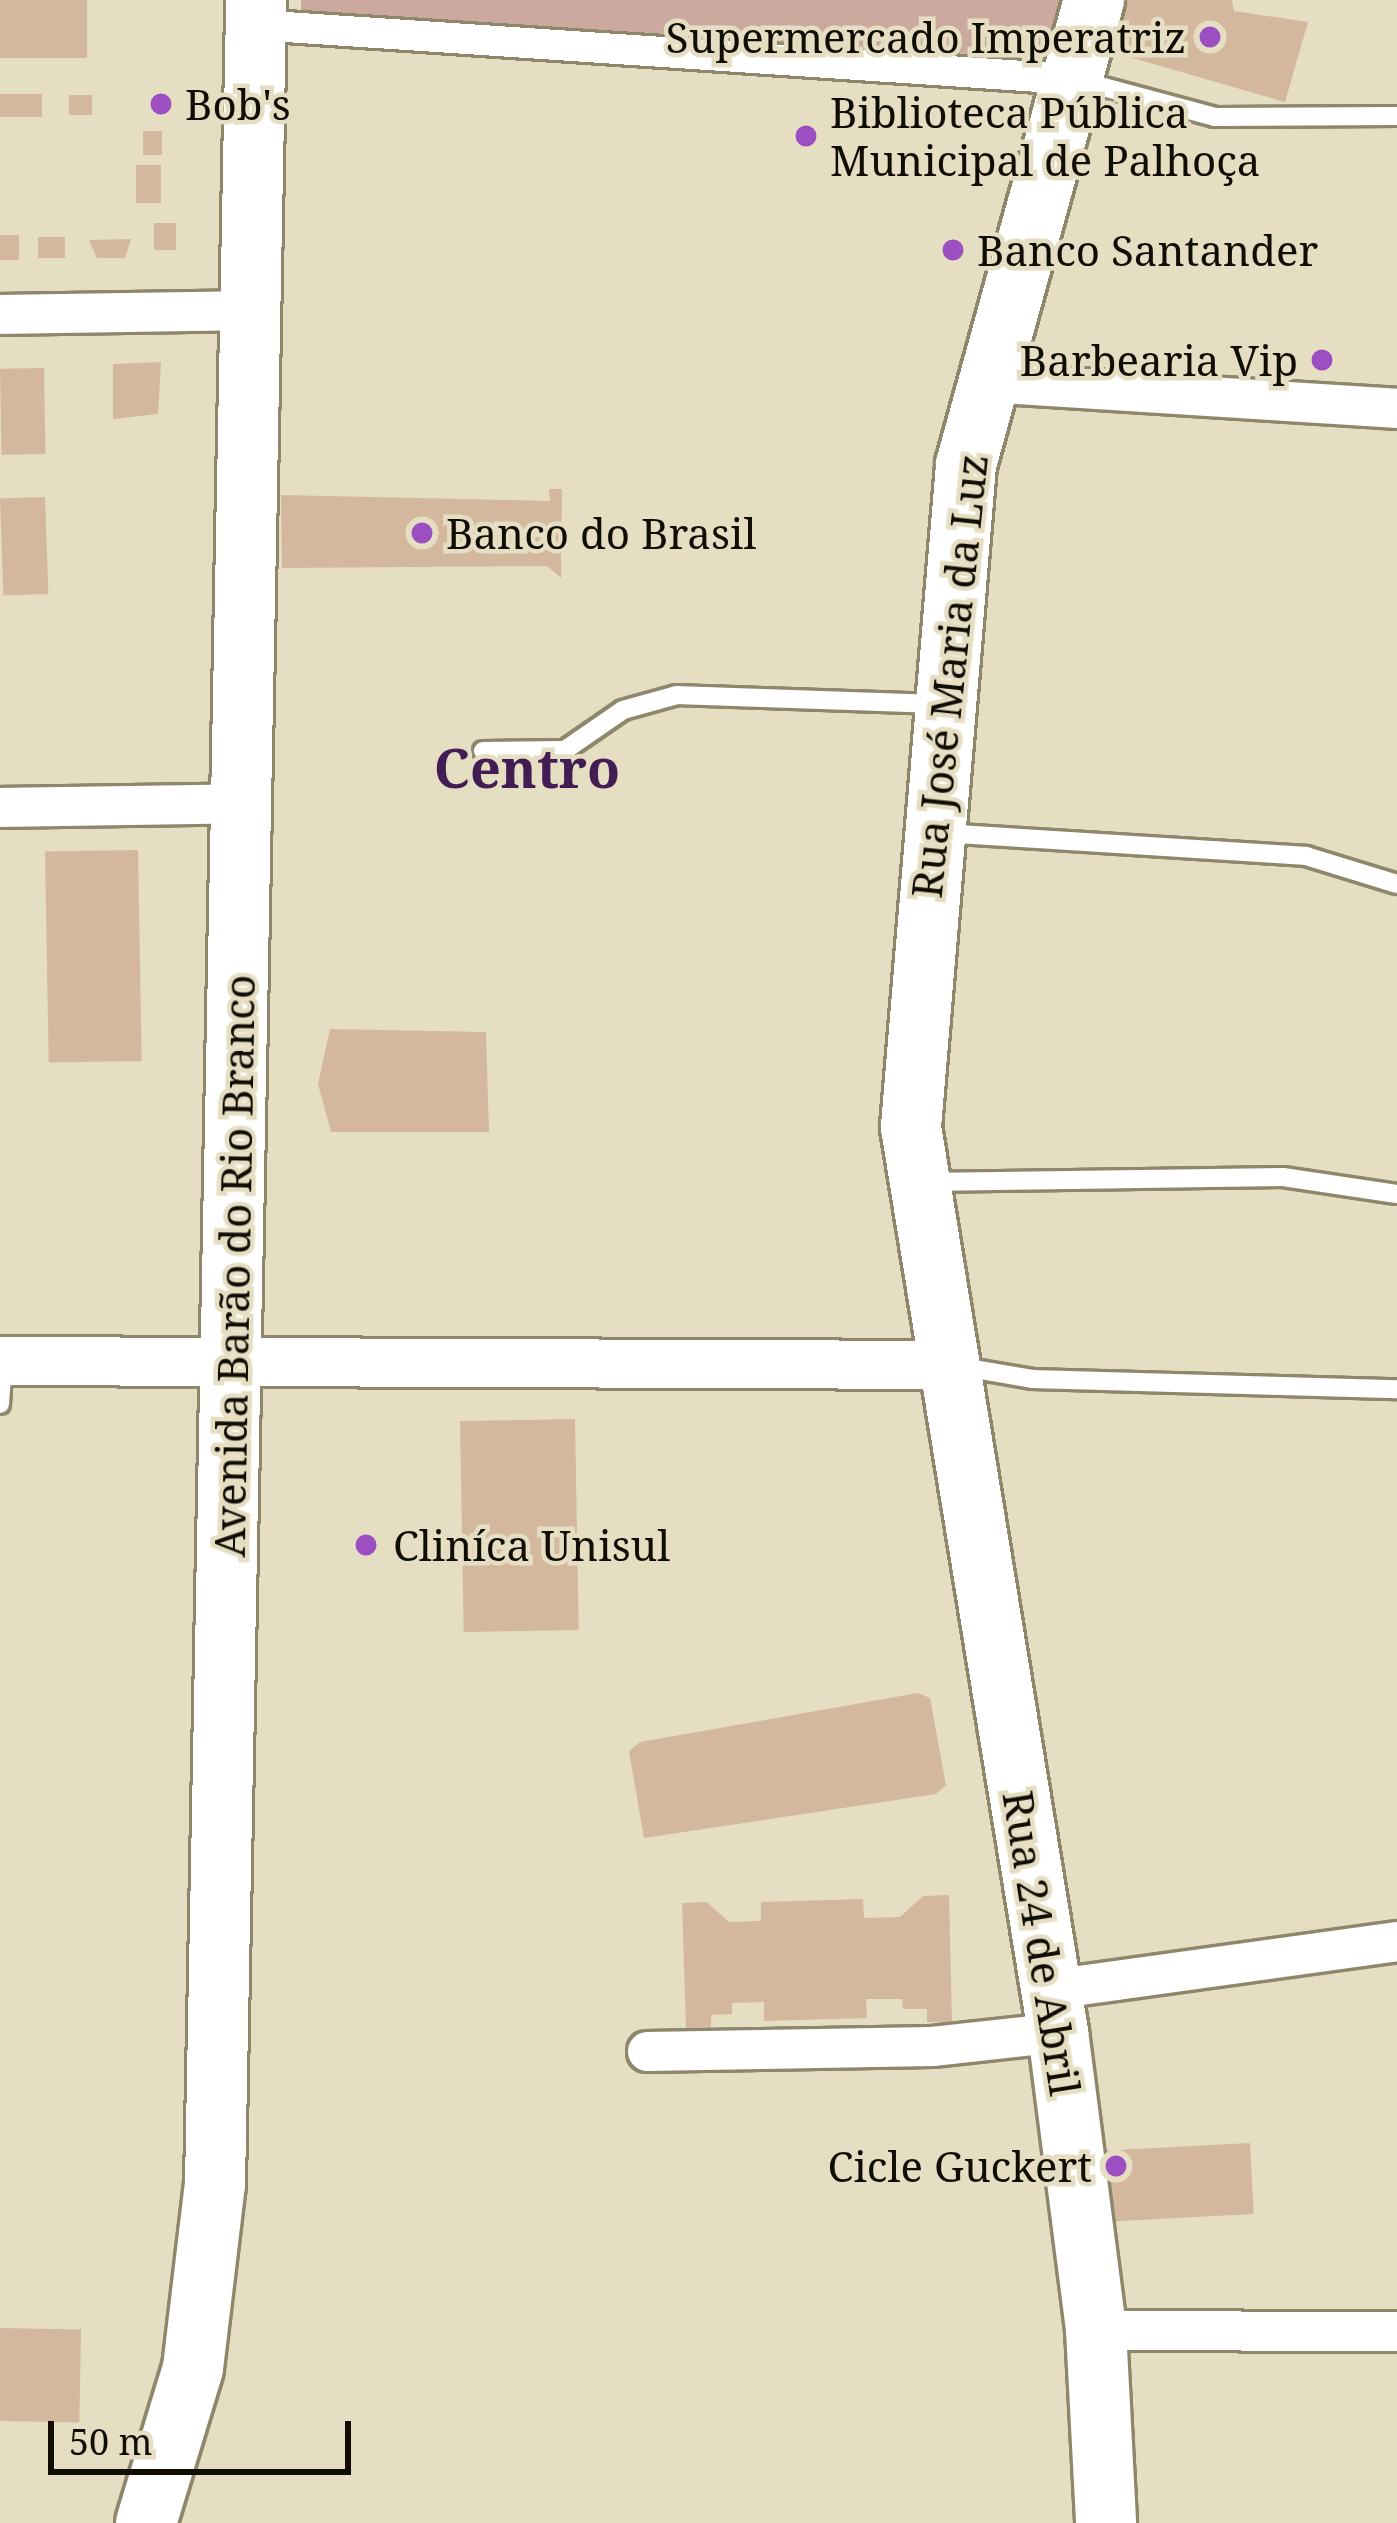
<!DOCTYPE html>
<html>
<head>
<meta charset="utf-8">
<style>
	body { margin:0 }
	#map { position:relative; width:1397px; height:2523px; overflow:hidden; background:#e6dec2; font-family:"Noto Serif",serif }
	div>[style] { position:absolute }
	.green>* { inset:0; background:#cba99f }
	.building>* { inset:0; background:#d3b89e; transform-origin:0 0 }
	.roads { filter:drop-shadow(3px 0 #8e876c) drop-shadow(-3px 0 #8e876c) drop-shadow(0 3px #8e876c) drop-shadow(0 -3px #8e876c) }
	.service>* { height:18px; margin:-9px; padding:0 9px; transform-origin:9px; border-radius:9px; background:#fff }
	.pedestrian>* { height:30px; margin:-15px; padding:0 15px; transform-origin:15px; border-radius:15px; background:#fff }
	.minor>* { height:39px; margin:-19.5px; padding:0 19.5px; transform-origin:19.5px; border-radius:19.5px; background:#fff }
	.tertiary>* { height:48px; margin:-24px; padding:0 24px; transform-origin:24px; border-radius:24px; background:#fff }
	.primary>* { height:60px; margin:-30px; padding:0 30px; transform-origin:30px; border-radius:30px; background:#fff }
	.dots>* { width:33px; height:33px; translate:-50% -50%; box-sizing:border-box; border:6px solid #e6dec2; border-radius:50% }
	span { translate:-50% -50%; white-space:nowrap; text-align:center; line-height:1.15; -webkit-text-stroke:9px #e6dec2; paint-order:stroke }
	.poi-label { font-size:42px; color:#100d05 }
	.right { translate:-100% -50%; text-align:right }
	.left { translate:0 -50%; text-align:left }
	.street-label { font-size:42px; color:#100d05 }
	.district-label { font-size:54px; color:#421d53; font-weight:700 }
	.scale { position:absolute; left:48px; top:2421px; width:303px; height:54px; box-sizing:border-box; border:6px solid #100d05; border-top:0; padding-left:15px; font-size:36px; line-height:42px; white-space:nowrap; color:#100d05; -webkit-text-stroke:9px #e6dec2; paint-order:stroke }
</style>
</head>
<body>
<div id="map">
	<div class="green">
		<i style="clip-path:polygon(301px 0,1078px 0,1064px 49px,1040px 58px,301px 16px)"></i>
	</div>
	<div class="building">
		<i style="left:0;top:0;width:87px;height:58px"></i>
		<i style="clip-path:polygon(1126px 0,1232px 0,1234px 11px,1308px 22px,1285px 102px,1112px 52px)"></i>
		<i style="left:0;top:94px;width:42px;height:23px"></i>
		<i style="left:69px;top:95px;width:23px;height:20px"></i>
		<i style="left:152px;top:96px;width:18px;height:15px;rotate:3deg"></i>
		<i style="left:143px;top:131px;width:19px;height:24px"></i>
		<i style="left:136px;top:165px;width:25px;height:38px"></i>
		<i style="left:154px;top:223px;width:22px;height:27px"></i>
		<i style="left:0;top:235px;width:19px;height:25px"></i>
		<i style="left:65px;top:237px;width:21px;height:27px;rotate:90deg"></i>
		<i style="clip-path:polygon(131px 239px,125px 258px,97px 258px,89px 240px)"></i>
		<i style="clip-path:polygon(161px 362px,158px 414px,113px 419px,113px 364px)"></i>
		<i style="left:44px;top:368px;width:86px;height:44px;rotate:89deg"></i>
		<i style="clip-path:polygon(549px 489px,562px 489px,561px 578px,547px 566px,282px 568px,281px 495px,550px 501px)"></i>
		<i style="left:45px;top:497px;width:97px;height:45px;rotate:88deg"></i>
		<i style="left:138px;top:850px;width:211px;height:93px;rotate:89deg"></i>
		<i style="clip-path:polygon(330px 1029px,486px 1032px,489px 1132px,331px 1132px,318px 1084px)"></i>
		<i style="left:575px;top:1419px;width:211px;height:115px;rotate:89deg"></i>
		<i style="clip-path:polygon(918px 1693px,930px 1698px,946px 1785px,936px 1794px,644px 1838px,629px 1751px,640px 1742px)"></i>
		<i style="clip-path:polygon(949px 1895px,952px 2022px,927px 2022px,927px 2009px,903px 2009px,902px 1999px,866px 1999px,867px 2018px,764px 2021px,764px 2002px,732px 2003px,732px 2014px,711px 2015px,711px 2028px,686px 2029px,682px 1903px,707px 1902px,729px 1922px,761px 1921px,761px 1902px,863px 1899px,864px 1918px,900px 1917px,923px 1896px)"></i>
		<i style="left:1250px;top:2143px;width:71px;height:145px;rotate:87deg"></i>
		<i style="left:0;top:2328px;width:81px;height:93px;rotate:1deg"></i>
	</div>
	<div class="roads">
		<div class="service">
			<i style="left:1081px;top:81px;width:139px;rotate:15deg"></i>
			<i style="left:1215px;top:117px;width:182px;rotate:-0.3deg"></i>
			<i style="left:483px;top:751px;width:82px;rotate:-0.7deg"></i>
			<i style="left:565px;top:750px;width:70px;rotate:-34.6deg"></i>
			<i style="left:623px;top:710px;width:56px;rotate:-15.5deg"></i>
			<i style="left:677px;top:695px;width:259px;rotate:2deg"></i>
			<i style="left:943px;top:833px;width:364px;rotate:3.6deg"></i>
			<i style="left:1306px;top:856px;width:95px;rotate:17.1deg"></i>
			<i style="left:926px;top:1182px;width:357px;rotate:-0.8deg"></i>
			<i style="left:1283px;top:1177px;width:115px;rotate:8.5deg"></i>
			<i style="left:957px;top:1366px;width:76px;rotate:9.8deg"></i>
			<i style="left:1032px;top:1379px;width:365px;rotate:1.6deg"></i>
			<i style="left:0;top:1404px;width:43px;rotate:-86deg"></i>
		</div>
		<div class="pedestrian">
			<i style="left:256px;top:25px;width:816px;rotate:3.8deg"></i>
		</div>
		<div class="minor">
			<i style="left:0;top:314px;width:253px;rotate:-0.9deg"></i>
			<i style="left:985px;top:382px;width:413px;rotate:3.6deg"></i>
			<i style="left:0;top:807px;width:242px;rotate:-0.9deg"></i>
			<i style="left:1051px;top:1989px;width:349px;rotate:-7.9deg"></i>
			<i style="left:647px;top:2051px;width:285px;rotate:-1deg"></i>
			<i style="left:932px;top:2046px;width:127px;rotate:-6.3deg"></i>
			<i style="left:1096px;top:2330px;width:301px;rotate:0.2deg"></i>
		</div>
		<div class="tertiary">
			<i style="left:0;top:1361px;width:953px;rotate:0.24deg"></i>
		</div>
		<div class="primary">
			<i style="left:1094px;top:0;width:482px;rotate:105.4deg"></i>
			<i style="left:966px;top:465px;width:664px;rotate:94.75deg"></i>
			<i style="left:911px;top:1127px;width:917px;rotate:80.77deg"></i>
			<i style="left:1058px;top:2032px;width:300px;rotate:82.7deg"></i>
			<i style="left:1096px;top:2330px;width:193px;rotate:87deg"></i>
			<i style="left:146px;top:2523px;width:162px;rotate:-73.1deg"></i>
			<i style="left:193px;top:2368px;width:185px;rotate:-83.2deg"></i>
			<i style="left:215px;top:2184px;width:2184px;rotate:-88.92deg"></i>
		</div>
	</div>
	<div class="dots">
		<i style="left:1210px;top:37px;background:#9c4fc0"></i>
		<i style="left:161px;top:104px;background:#9c4fc0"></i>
		<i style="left:806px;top:136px;background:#9c4fc0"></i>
		<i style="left:953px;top:250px;background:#9c4fc0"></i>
		<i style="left:1322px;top:360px;background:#9c4fc0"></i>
		<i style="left:422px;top:533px;background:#9c4fc0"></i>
		<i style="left:366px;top:1545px;background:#9c4fc0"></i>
		<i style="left:1116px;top:2166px;background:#9c4fc0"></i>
	</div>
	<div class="poi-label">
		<span class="right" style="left:1186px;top:37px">Supermercado Imperatriz</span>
		<span class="left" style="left:185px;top:104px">Bob's</span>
		<span class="left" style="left:830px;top:136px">Biblioteca Pública<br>Municipal de Palhoça</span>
		<span class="left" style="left:977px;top:250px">Banco Santander</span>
		<span class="right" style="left:1298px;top:360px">Barbearia Vip</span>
		<span class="left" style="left:446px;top:533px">Banco do Brasil</span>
		<span class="left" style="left:393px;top:1545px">Cliníca Unisul</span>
		<span class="right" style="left:1092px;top:2166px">Cicle Guckert</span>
	</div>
	<div class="street-label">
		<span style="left:949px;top:676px;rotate:-84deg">Rua José Maria da Luz</span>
		<span style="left:234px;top:1266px;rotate:-89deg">Avenida Barão do Rio Branco</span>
		<span style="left:1042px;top:1943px;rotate:81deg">Rua 24 de Abril</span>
	</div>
	<div class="district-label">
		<span style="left:527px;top:767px">Centro</span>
	</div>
	<div class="scale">50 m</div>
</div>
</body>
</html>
